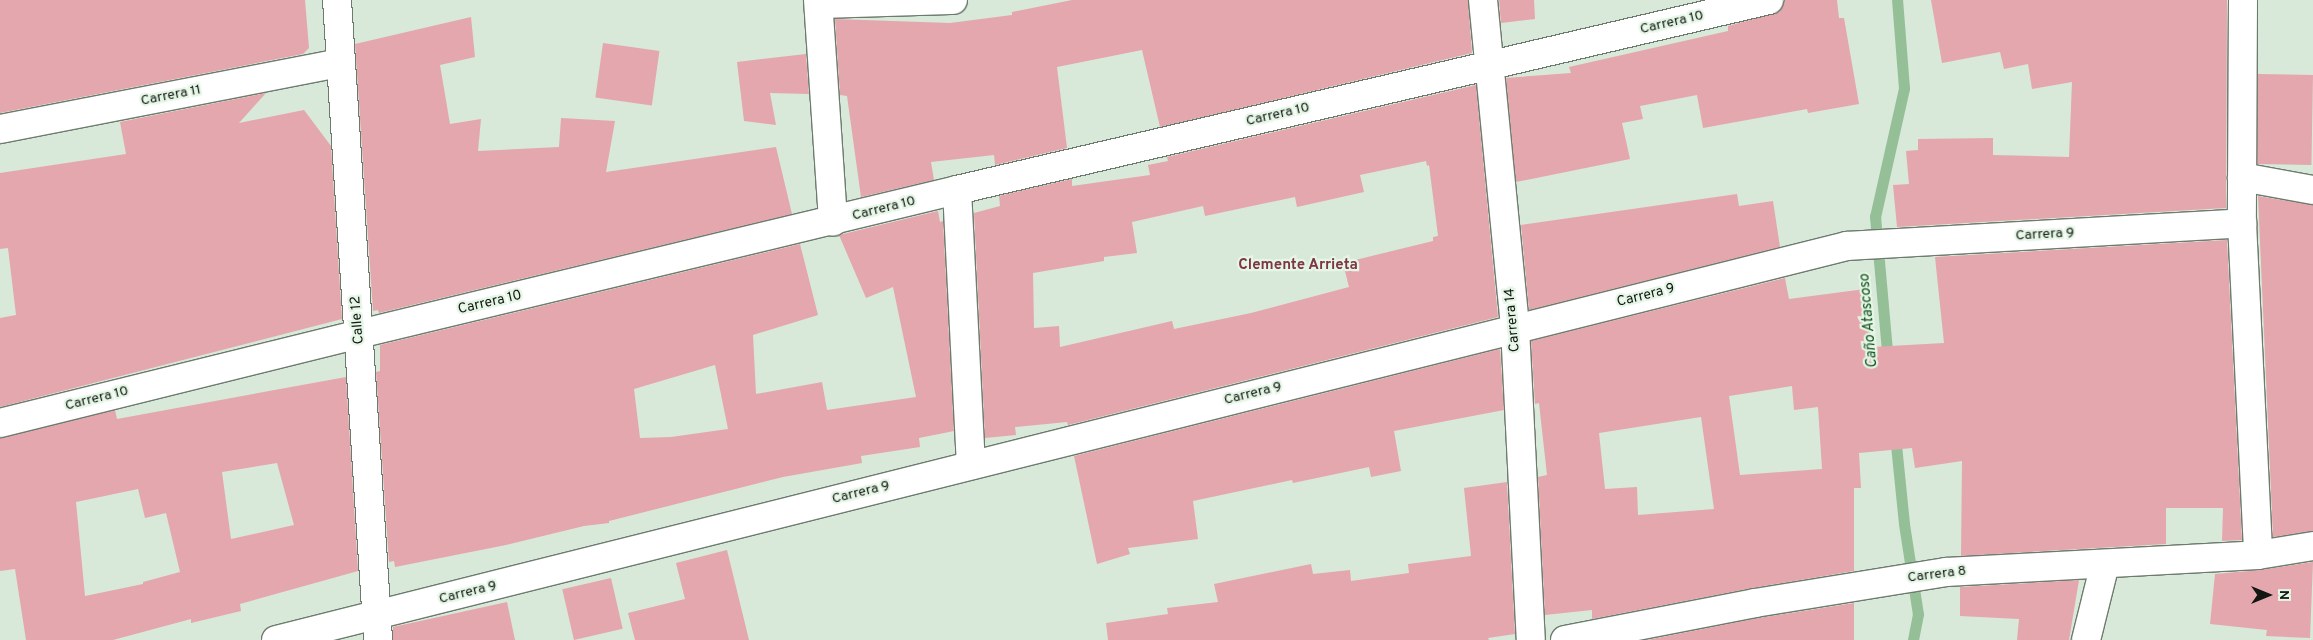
<!DOCTYPE html>
<html>
<head>
<meta charset="utf-8">
<style>
	body { margin:0 }
	#map { position:relative; width:2313px; height:640px; overflow:hidden; background:#d8e8d9; font-family:Overpass,sans-serif }
	div>[style] { position:absolute }
	.stream>* { height:11px; margin:-5.5px; padding:0 5.5px; transform-origin:5.5px; border-radius:5.5px; background:#95bf97 }
	.building>* { inset:0; background:#e4a7ad; transform-origin:0 0 }
	.roads { filter:drop-shadow(1px 0 #6d7b6e) drop-shadow(-1px 0 #6d7b6e) drop-shadow(0 1px #6d7b6e) drop-shadow(0 -1px #6d7b6e) }
	.minor>* { height:28px; margin:-14px; padding:0 14px; transform-origin:14px; border-radius:14px; background:#fff }
	span { translate:-50% -50%; white-space:nowrap; text-align:center; line-height:1.15; -webkit-text-stroke:4.5px #e5f6e6; paint-order:stroke }
	.street-label { font-size:14px; color:#121712 }
	.neighbourhood-label { font-size:15px; color:#7e3642; font-weight:700 }
	.water-label { font-size:15px; color:#12511e; font-style:italic }
	.north { position:absolute; left:2243px; top:570px; width:50px; height:50px; -webkit-text-stroke:4px #e5f6e6; paint-order:stroke; rotate:90deg; font-size:14px; font-weight:700; line-height:20px; text-align:center; color:#121712 }
	.north::after { content:''; display:block; margin:auto; width:18px; height:22px; background:#121712; clip-path:polygon(50% 0,100% 100%,50% 72%,0 100%) }
</style>
</head>
<body>
<div id="map">
	<div class="stream">
		<i style="left:1888px;top:362px;width:146px;rotate:-95.1deg"></i>
		<i style="left:1875px;top:217px;width:132px;rotate:-77.3deg"></i>
		<i style="left:1904px;top:88px;width:88px;rotate:-94.5deg"></i>
		<i style="left:1895px;top:435px;width:89px;rotate:84.2deg"></i>
		<i style="left:1904px;top:524px;width:91px;rotate:81.2deg"></i>
		<i style="left:1918px;top:614px;width:26px;rotate:101deg"></i>
	</div>
	<div class="building">
		<i style="clip-path:polygon(0 0,305px 0,309px 48px,303px 54px,0 113px)"></i>
		<i style="clip-path:polygon(1072px 0,1468px 0,1472px 53px,1160px 127px,1142px 50px,1057px 67px,1067px 148px,995px 165px,994px 155px,931px 162px,934px 180px,861px 197px,847px 96px,840px 95px,835px 19px,950px 23px,1012px 15px,1012px 12px)"></i>
		<i style="clip-path:polygon(1499px 0,1534px 0,1535px 19px,1501px 23px)"></i>
		<i style="clip-path:polygon(1784px 0,1837px 0,1839px 18px,1844px 18px,1859px 104px,1808px 113px,1807px 109px,1703px 128px,1697px 95px,1640px 106px,1643px 119px,1622px 123px,1630px 159px,1516px 182px,1506px 78px,1571px 73px,1569px 67px,1728px 31px,1728px 26px,1779px 12px)"></i>
		<i style="clip-path:polygon(1931px 0,2227px 0,2226px 208px,1897px 227px,1893px 185px,1909px 184px,1906px 151px,1918px 150px,1918px 139px,1993px 138px,1993px 155px,2069px 157px,2072px 82px,2032px 89px,2028px 64px,2004px 69px,2000px 52px,1942px 63px)"></i>
		<i style="clip-path:polygon(471px 17px,475px 57px,440px 65px,450px 124px,481px 119px,478px 151px,559px 147px,561px 118px,615px 121px,606px 172px,776px 147px,792px 214px,379px 313px,378px 310px,373px 311px,355px 44px)"></i>
		<i style="left:603px;top:43px;width:57px;height:55px;rotate:8deg"></i>
		<i style="clip-path:polygon(806px 54px,809px 94px,770px 93px,776px 125px,744px 121px,737px 62px)"></i>
		<i style="left:2258px;top:74px;width:55px;height:90px;rotate:1deg"></i>
		<i style="clip-path:polygon(evenodd,1476px 85px,1498px 317px,1068px 425px,1067px 422px,1015px 427px,1016px 435px,985px 438px,974px 213px,1000px 206px,999px 196px,1072px 179px,1072px 186px,1150px 175px,1148px 165px,1168px 161px,1167px 157px,1476px 85px,1426px 161px,1427px 166px,1429px 165px,1438px 236px,1433px 237px,1433px 241px,1343px 263px,1349px 287px,1251px 313px,1174px 329px,1172px 321px,1060px 347px,1059px 326px,1034px 328px,1033px 273px,1104px 261px,1104px 257px,1137px 253px,1132px 222px,1203px 206px,1205px 216px,1295px 197px,1297px 207px,1364px 192px,1360px 175px,1426px 161px)"></i>
		<i style="clip-path:polygon(266px 93px,239px 123px,304px 110px,331px 146px,342px 319px,0 407px,0 318px,16px 315px,8px 248px,0 249px,0 173px,126px 154px,120px 122px)"></i>
		<i style="clip-path:polygon(1737px 194px,1739px 206px,1773px 201px,1780px 247px,1529px 310px,1521px 225px)"></i>
		<i style="clip-path:polygon(2258px 196px,2313px 205px,2313px 531px,2273px 537px)"></i>
		<i style="clip-path:polygon(evenodd,938px 211px,940px 222px,943px 221px,954px 431px,919px 438px,920px 447px,861px 456px,862px 463px,783px 477px,609px 521px,609px 523px,584px 526px,506px 545px,395px 567px,394px 561px,389px 562px,376px 372px,380px 371px,380px 345px,800px 244px,818px 315px,753px 335px,756px 394px,822px 382px,827px 410px,916px 397px,893px 287px,866px 298px,839px 235px,938px 211px,715px 365px,728px 429px,671px 437px,640px 438px,634px 389px,715px 365px)"></i>
		<i style="clip-path:polygon(evenodd,2227px 240px,2242px 540px,2222px 541px,2223px 508px,2166px 508px,2166px 544px,1961px 556px,1962px 461px,1915px 468px,1912px 448px,1859px 453px,1861px 488px,1854px 488px,1854px 571px,1752px 588px,1592px 619px,1592px 610px,1545px 615px,1538px 477px,1547px 475px,1539px 403px,1535px 404px,1531px 341px,1785px 278px,1789px 299px,1865px 289px,1872px 347px,1944px 343px,1935px 257px,2227px 240px,1792px 386px,1794px 410px,1818px 407px,1822px 469px,1740px 475px,1729px 396px,1792px 386px,2227px 240px,1701px 417px,1714px 509px,1638px 515px,1637px 487px,1605px 489px,1599px 433px,1701px 417px)"></i>
		<i style="clip-path:polygon(1500px 349px,1504px 410px,1394px 431px,1401px 471px,1371px 477px,1369px 467px,1293px 483px,1292px 480px,1193px 501px,1198px 539px,1128px 548px,1130px 554px,1097px 564px,1074px 456px)"></i>
		<i style="clip-path:polygon(evenodd,346px 377px,358px 571px,240px 604px,241px 611px,191px 623px,191px 619px,113px 640px,26px 640px,15px 569px,0 571px,0 438px,115px 410px,117px 419px,346px 377px,277px 463px,294px 525px,231px 539px,222px 472px,277px 463px,346px 377px,138px 489px,145px 518px,166px 513px,180px 572px,143px 582px,143px 584px,85px 596px,76px 502px,138px 489px)"></i>
		<i style="clip-path:polygon(1507px 482px,1515px 634px,1488px 638px,1489px 640px,1108px 640px,1106px 623px,1168px 614px,1167px 608px,1218px 602px,1214px 584px,1311px 564px,1313px 574px,1350px 570px,1351px 581px,1409px 573px,1408px 564px,1471px 556px,1464px 488px)"></i>
		<i style="clip-path:polygon(727px 550px,749px 640px,635px 640px,628px 613px,685px 599px,676px 563px)"></i>
		<i style="clip-path:polygon(2313px 562px,2310px 638px,2266px 636px,2267px 630px,2210px 624px,2215px 574px,2260px 570px)"></i>
		<i style="left:611px;top:578px;width:52px;height:50px;rotate:77deg"></i>
		<i style="clip-path:polygon(2079px 580px,2069px 640px,2017px 640px,2019px 619px,1960px 616px,1960px 587px)"></i>
		<i style="clip-path:polygon(507px 602px,515px 640px,393px 640px,393px 627px)"></i>
		<i style="clip-path:polygon(1854px 603px,1854px 640px,1647px 640px,1758px 618px)"></i>
	</div>
	<div class="roads">
		<div class="minor">
			<i style="left:337px;top:0;width:641px;rotate:86.33deg"></i>
			<i style="left:818px;top:0;width:222px;rotate:86.1deg"></i>
			<i style="left:1483px;top:0;width:330px;rotate:84.4deg"></i>
			<i style="left:1515px;top:328px;width:312px;rotate:87.1deg"></i>
			<i style="left:2243px;top:0;width:223px;rotate:90.3deg"></i>
			<i style="left:2242px;top:223px;width:332px;rotate:87.2deg"></i>
			<i style="left:819px;top:4px;width:134px;rotate:-1.7deg"></i>
			<i style="left:0;top:129px;width:347px;rotate:-11deg"></i>
			<i style="left:2242px;top:177px;width:72px;rotate:10.4deg"></i>
			<i style="left:957px;top:190px;width:275px;rotate:87.1deg"></i>
			<i style="left:0;top:423px;width:370px;rotate:-13.9deg"></i>
			<i style="left:359px;top:334px;width:615px;rotate:-13.54deg"></i>
			<i style="left:957px;top:190px;width:834px;rotate:-13.17deg"></i>
			<i style="left:276px;top:640px;width:1620px;rotate:-14.08deg"></i>
			<i style="left:1847px;top:246px;width:396px;rotate:-3.3deg"></i>
			<i style="left:1565px;top:640px;width:194px;rotate:-11deg"></i>
			<i style="left:1755px;top:603px;width:193px;rotate:-9.2deg"></i>
			<i style="left:1946px;top:572px;width:312px;rotate:-3.1deg"></i>
			<i style="left:2258px;top:555px;width:56px;rotate:-9.3deg"></i>
			<i style="left:2086px;top:640px;width:78px;rotate:-76deg"></i>
		</div>
	</div>
	<div class="street-label">
		<span style="left:1672px;top:23px;rotate:-13deg">Carrera 10</span>
		<span style="left:171px;top:96px;rotate:-11deg">Carrera 11</span>
		<span style="left:1278px;top:115px;rotate:-13deg">Carrera 10</span>
		<span style="left:884px;top:209px;rotate:-14deg">Carrera 10</span>
		<span style="left:2045px;top:235px;rotate:-3deg">Carrera 9</span>
		<span style="left:1646px;top:296px;rotate:-14deg">Carrera 9</span>
		<span style="left:490px;top:303px;rotate:-13deg">Carrera 10</span>
		<span style="left:358px;top:320px;rotate:-94deg">Calle 12</span>
		<span style="left:1513px;top:320px;rotate:-95deg">Carrera 14</span>
		<span style="left:1253px;top:394px;rotate:-14deg">Carrera 9</span>
		<span style="left:97px;top:399px;rotate:-14deg">Carrera 10</span>
		<span style="left:861px;top:493px;rotate:-14deg">Carrera 9</span>
		<span style="left:1937px;top:575px;rotate:-7deg">Carrera 8</span>
		<span style="left:468px;top:593px;rotate:-14deg">Carrera 9</span>
	</div>
	<div class="neighbourhood-label">
		<span style="left:1298px;top:266px">Clemente Arrieta</span>
	</div>
	<div class="water-label">
		<span style="left:1869px;top:321px;rotate:-95deg">Caño Atascoso</span>
	</div>
	<div class="north">N</div>
</div>
</body>
</html>
